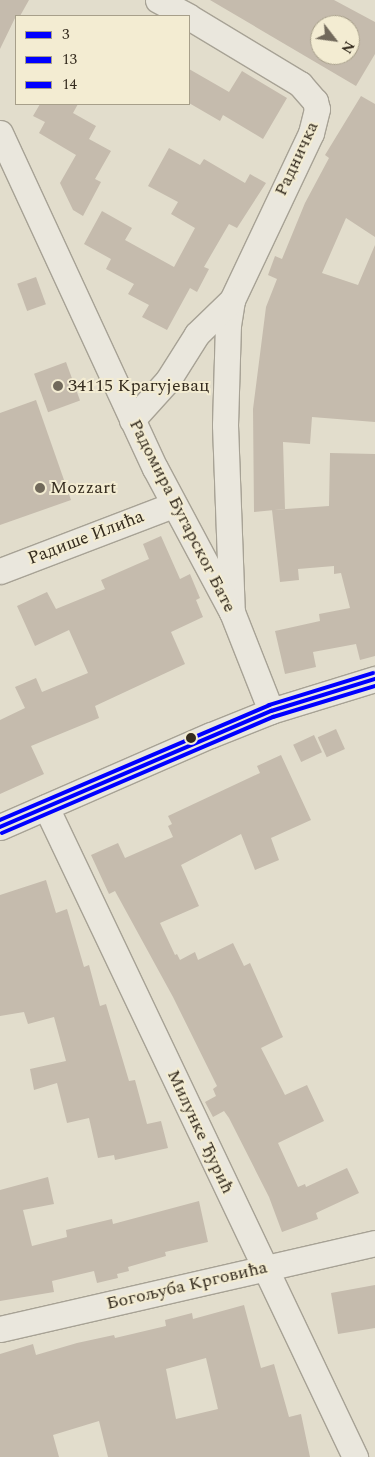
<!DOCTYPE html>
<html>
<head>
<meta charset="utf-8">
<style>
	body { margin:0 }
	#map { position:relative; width:375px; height:1457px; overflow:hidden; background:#e2ddcc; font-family:Spectral,serif }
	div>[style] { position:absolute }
	.building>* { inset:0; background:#c5bbad; transform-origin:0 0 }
	.roads { filter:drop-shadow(1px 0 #a7a295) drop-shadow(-1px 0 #a7a295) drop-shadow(0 1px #a7a295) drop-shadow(0 -1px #a7a295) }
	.minor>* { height:25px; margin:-12.5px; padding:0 12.5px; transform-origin:12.5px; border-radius:12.5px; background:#eae7dd }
	.bus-1>* { height:4px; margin:-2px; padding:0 2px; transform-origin:2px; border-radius:2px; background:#00f }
	.bus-2>* { height:4px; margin:-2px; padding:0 2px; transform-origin:2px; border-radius:2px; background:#00f }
	.bus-3>* { height:4px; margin:-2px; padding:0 2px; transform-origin:2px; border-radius:2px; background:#00f }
	.dots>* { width:14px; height:14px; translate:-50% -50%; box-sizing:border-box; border:2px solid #f3ecd2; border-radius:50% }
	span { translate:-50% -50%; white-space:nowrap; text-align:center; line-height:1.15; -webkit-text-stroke:4px #f3ecd2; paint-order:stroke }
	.street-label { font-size:18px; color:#342b1e }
	.poi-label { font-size:18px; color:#342b1e }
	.left { translate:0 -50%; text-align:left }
	.legend { position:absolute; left:15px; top:15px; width:175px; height:90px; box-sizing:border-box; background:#f3ecd2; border:1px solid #a79f8a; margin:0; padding:6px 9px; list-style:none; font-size:15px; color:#342b1e }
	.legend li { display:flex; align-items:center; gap:10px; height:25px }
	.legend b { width:25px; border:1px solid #a79f8a }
	.north { position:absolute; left:310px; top:15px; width:50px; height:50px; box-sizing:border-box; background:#f3ecd2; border:1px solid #a79f8a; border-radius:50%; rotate:120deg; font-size:14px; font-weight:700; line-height:20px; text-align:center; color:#342b1e }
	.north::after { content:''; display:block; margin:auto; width:18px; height:22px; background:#71695b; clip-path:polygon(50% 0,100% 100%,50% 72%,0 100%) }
</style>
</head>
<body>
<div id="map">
	<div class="building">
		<i style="clip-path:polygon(0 0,29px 0,20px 16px,16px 16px,0 49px)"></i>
		<i style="clip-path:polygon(evenodd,210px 0,334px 0,375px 22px,375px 54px,356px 86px,210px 0,320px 25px,350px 25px,350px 55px,320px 55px,320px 25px)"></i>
		<i style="clip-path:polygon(189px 69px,229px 92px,242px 71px,287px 98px,263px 139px,223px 115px,220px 121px,189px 103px)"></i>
		<i style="clip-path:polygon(361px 96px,375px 104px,375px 237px,346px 218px,322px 273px,358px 285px,375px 245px,375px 422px,312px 417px,310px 444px,283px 442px,285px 509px,254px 512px,253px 409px,266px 307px,277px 279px,268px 275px,275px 256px,282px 259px,305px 203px,329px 158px,325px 155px)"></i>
		<i style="clip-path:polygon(40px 104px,78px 104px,73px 113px,96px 126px,89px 139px,111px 151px,95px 179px,101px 182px,83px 216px,73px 210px,60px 183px,76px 155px,39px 133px,45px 122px,33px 116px)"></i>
		<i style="clip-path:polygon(169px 148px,200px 165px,204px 159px,245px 183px,250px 174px,266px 183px,237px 228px,229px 224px,204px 267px,209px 269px,197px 292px,190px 288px,167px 330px,142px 317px,149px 305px,128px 294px,134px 284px,106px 269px,111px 259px,84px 244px,102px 211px,132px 228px,125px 240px,174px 267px,195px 228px,171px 214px,178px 202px,148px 186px)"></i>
		<i style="left:36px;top:277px;width:29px;height:20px;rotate:70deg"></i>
		<i style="left:66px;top:362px;width:41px;height:34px;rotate:70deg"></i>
		<i style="clip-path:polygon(36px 400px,71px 500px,0 525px,0 413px)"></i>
		<i style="clip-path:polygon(330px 453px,375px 454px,375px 656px,360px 660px,356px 644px,313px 652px,316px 667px,285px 674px,275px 631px,320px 621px,319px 614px,350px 608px,341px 573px,334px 574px,334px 566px,298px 569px,299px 580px,280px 582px,272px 510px,329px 506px)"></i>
		<i style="clip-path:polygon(161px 536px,180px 579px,190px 574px,200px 598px,196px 600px,203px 617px,171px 632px,185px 664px,95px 706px,99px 718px,31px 746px,44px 774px,0 794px,0 720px,25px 708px,15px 687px,36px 678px,42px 692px,88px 673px,69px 630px,35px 646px,17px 606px,47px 592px,56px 609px,105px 589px,101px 580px,149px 559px,143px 544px)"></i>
		<i style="left:336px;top:729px;width:22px;height:20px;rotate:66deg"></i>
		<i style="left:314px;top:735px;width:19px;height:23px;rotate:65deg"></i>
		<i style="clip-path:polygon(281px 755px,311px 820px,271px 838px,279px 860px,255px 870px,241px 834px,181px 865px,199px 906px,160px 923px,175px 955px,177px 954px,180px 960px,195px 952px,198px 960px,233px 943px,244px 966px,250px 963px,283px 1037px,261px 1048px,285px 1095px,307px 1085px,324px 1121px,278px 1143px,298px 1187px,305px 1184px,306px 1187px,347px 1168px,359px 1193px,316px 1213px,318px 1219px,282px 1232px,269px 1197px,229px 1118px,224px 1111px,213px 1117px,205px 1102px,216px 1096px,213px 1089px,217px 1086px,173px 997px,115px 891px,109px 894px,91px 855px,118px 843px,125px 858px,173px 837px,168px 826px,172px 824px,168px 816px,260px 773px,257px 766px)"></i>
		<i style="clip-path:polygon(46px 880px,56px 913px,67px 909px,84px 967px,89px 965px,100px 1006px,106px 1004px,129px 1081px,135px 1080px,147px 1124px,161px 1121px,168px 1148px,115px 1160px,114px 1155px,98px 1158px,89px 1118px,67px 1123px,57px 1083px,34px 1090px,30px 1069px,66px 1061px,54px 1017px,28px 1024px,24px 1012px,0 1016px,0 895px)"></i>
		<i style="clip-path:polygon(48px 1177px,54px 1204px,23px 1210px,32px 1246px,67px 1237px,66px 1230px,112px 1219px,113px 1224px,199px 1201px,208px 1242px,165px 1252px,166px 1256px,128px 1267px,129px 1271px,117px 1274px,118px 1278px,97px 1283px,94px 1271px,52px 1281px,54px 1292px,0 1301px,0 1190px)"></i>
		<i style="clip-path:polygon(375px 1285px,375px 1328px,338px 1334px,331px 1293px)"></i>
		<i style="clip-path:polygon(evenodd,244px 1305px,261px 1368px,274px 1364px,289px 1417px,301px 1414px,310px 1457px,108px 1457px,99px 1421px,53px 1435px,59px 1457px,0 1457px,0 1354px,33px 1344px,36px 1355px,77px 1343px,114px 1335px,115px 1338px,166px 1326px,165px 1320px,192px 1313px,193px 1319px,244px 1305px,206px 1358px,218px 1409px,176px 1419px,166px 1369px,206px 1358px)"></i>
	</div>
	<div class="roads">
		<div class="minor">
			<i style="left:158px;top:0;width:34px;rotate:28deg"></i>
			<i style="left:189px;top:17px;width:130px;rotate:31.1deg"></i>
			<i style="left:300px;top:84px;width:23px;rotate:49deg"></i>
			<i style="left:315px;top:101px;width:8px;rotate:76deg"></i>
			<i style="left:317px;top:109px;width:25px;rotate:104deg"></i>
			<i style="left:311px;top:133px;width:185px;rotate:115.3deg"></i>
			<i style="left:232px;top:300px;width:24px;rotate:99deg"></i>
			<i style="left:228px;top:324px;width:101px;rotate:91.7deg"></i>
			<i style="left:225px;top:425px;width:187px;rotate:87.9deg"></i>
			<i style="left:0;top:133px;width:369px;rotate:65.2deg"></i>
			<i style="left:155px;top:468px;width:163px;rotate:61.9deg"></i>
			<i style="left:232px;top:612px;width:106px;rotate:68.5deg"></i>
			<i style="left:132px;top:420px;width:54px;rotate:-48deg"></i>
			<i style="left:168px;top:380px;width:54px;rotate:-57.8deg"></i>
			<i style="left:197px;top:334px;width:49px;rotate:-44.2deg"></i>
			<i style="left:0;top:571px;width:185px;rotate:-20.9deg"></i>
			<i style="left:46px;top:807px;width:720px;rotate:64.57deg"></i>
			<i style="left:0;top:827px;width:230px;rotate:-23.6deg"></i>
			<i style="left:211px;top:735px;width:65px;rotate:-21.8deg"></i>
			<i style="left:271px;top:711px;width:109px;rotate:-17.1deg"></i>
			<i style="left:0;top:1329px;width:385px;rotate:-12.9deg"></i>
		</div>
	</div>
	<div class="bus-1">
		<i style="left:0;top:827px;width:295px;rotate:-23.2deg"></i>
		<i style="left:271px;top:711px;width:109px;rotate:-17.1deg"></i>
	</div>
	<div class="bus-2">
		<i style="left:2px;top:833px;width:295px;rotate:-23.2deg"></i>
		<i style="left:273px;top:717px;width:107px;rotate:-16.9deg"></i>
	</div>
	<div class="bus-3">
		<i style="left:0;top:820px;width:293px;rotate:-23.1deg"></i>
		<i style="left:269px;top:705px;width:109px;rotate:-17.1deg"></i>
	</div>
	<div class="dots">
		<i style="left:58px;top:386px;background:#71695b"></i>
		<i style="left:40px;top:488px;background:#71695b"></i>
		<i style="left:191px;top:738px;background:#342b1e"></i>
	</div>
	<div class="street-label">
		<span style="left:297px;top:159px;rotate:-65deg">Радничка</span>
		<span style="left:182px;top:516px;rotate:63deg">Радомира Бугарског Бате</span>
		<span style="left:86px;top:538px;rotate:-21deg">Радише Илића</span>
		<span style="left:200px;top:1132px;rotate:65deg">Милунке Ђурић</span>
		<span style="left:187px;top:1286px;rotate:-13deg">Богољуба Крговића</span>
	</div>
	<div class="poi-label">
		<span class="left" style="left:68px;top:386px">34115 Крагујевац</span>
		<span class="left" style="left:50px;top:488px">Mozzart</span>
	</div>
	<ul class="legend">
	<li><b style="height:6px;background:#00f"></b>3</li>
	<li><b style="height:6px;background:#00f"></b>13</li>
	<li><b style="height:6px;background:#00f"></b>14</li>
	</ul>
	<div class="north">N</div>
</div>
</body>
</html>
